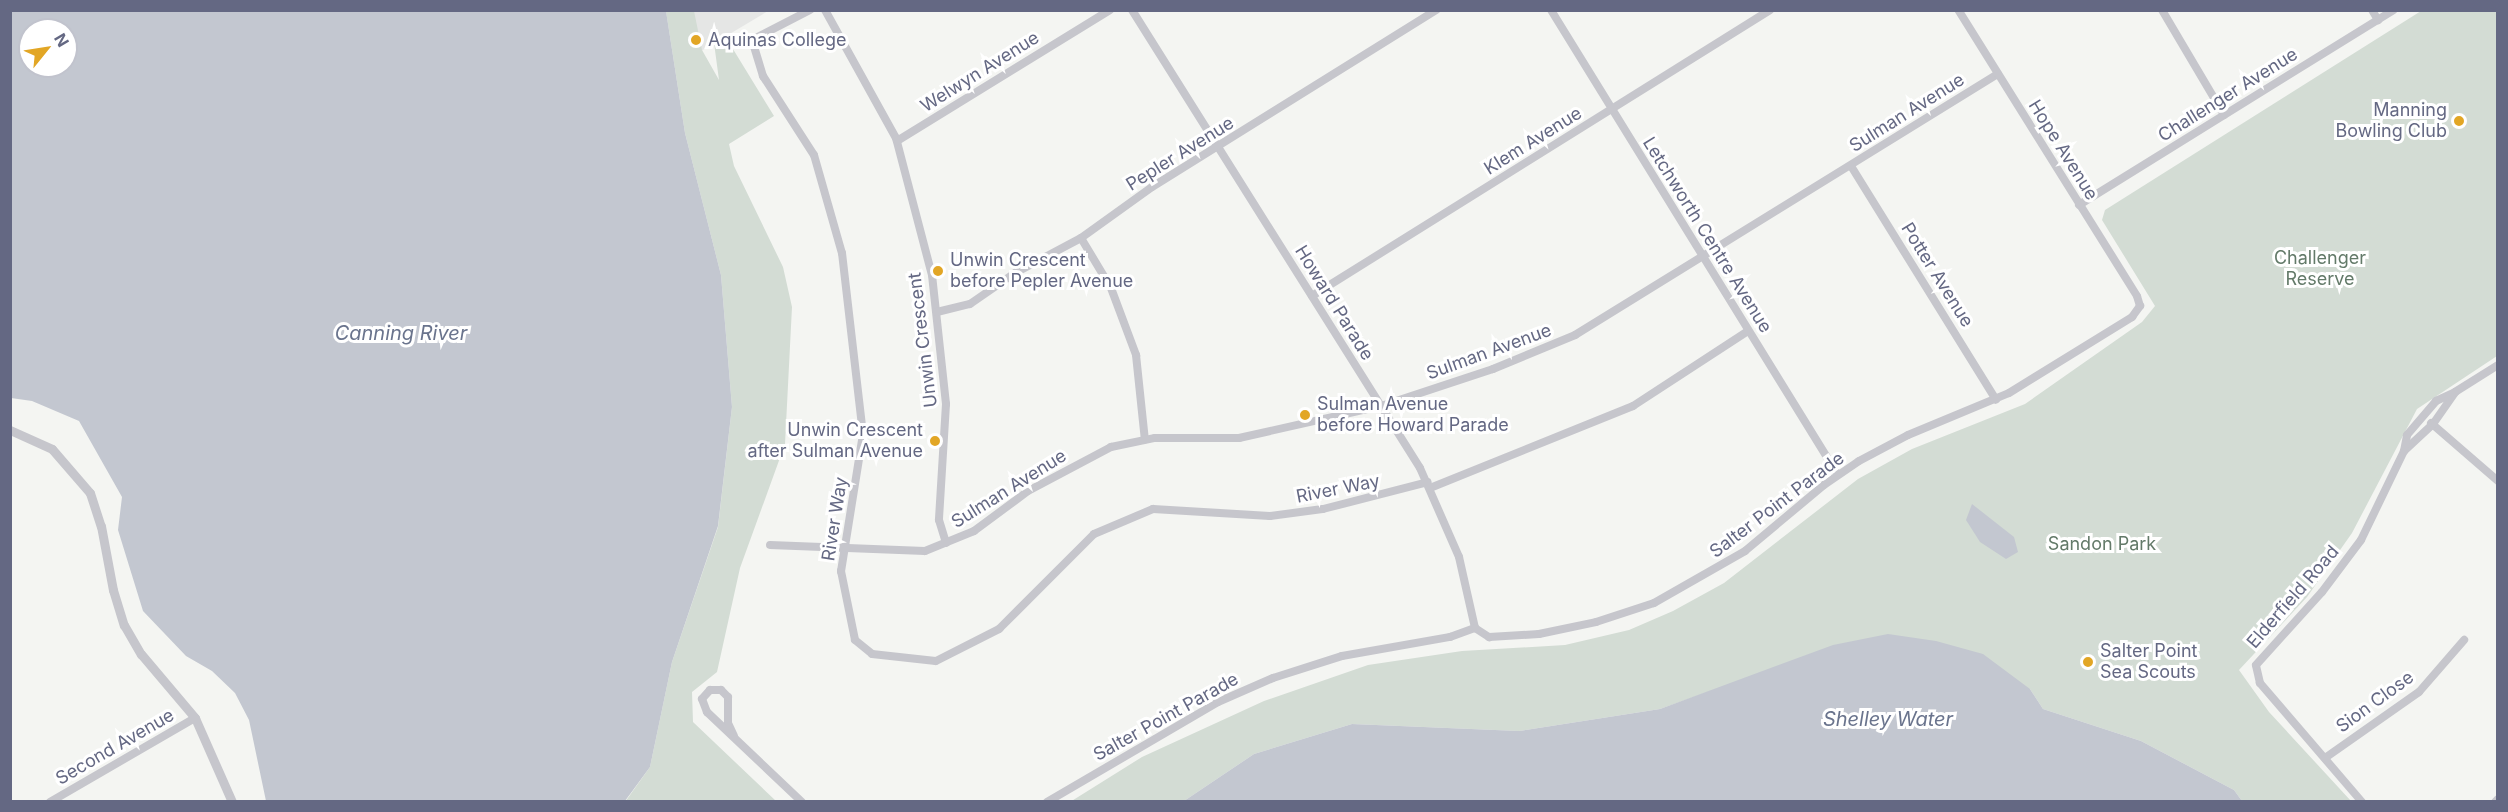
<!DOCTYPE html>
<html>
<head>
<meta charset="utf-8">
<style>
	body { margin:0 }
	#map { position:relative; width:2508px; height:812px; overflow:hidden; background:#f4f5f2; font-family:Inter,sans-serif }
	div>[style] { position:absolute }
	.built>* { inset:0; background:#e5e6e5 }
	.green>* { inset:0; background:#d3dcd4 }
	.water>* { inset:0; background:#c3c7d0 }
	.minor>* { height:8px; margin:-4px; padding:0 4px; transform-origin:4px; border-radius:4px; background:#c6c6cc }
	.tertiary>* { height:9px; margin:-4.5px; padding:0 4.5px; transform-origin:4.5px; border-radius:4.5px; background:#c6c6cc }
	.dots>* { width:16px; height:16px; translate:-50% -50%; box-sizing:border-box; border:3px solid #fff; border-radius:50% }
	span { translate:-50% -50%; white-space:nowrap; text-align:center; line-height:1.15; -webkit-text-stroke:6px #fff; paint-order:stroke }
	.poi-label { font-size:18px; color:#646883 }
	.left { translate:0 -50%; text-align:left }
	.right { translate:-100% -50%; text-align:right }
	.street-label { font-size:18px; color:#646883 }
	.park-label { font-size:18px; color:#637a69 }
	.water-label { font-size:20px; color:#6a748d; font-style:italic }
	.frame { position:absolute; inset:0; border:12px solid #646883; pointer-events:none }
	.north { position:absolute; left:18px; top:18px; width:60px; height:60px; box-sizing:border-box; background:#fff; border:2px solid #c1c3cd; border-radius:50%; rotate:60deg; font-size:16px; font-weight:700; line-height:24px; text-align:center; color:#646883 }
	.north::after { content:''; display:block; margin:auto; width:21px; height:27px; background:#e2a625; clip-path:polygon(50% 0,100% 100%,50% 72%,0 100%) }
</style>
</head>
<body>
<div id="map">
	<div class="built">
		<i style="clip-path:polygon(666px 10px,768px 11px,676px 66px)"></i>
	</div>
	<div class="green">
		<i style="clip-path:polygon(666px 11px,694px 11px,702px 50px,719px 80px,714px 43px,725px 36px,774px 116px,729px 144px,734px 166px,783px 267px,792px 307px,785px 444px,740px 568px,717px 672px,692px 692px,693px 722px,776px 801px,625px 802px,650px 767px,672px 662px,718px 527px,732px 407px,721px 275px,685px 133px)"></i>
		<i style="clip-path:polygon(2421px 11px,2497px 11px,2497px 356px,2417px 409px,2352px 533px,2307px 597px,2239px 670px,2269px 712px,2351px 801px,2242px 801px,2234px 790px,2141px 741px,2043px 709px,2030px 689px,1733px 683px,1660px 709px,1519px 731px,1352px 724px,1254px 754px,1184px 801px,1070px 802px,1142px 757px,1264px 701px,1368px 665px,1462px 651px,1565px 645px,1629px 630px,1673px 611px,1724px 583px,1858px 479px,1912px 449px,2025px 404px,2142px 322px,2155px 306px,2102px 220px,2105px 210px)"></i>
	</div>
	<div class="water">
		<i style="clip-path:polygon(evenodd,11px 10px,666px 11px,685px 133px,721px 275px,732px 407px,718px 526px,672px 662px,650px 767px,625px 801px,266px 801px,249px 720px,235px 693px,212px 671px,186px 656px,143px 611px,118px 530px,122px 497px,79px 421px,32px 401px,11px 398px,11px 10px,30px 30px,66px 30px,66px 66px,30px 66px,30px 30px)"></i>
		<i style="clip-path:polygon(1972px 504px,2014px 537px,2018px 552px,2006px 559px,1980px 542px,1966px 520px)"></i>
		<i style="clip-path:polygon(1888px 634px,1936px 641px,1983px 654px,2030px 689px,2043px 709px,2141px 741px,2234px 790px,2242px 801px,1184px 801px,1254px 754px,1352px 724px,1519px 731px,1660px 709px,1833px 645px)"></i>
	</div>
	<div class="minor">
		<i style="left:810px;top:10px;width:65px;rotate:152.7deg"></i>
		<i style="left:752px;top:40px;width:38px;rotate:73deg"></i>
		<i style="left:763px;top:76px;width:94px;rotate:57.2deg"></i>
		<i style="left:814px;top:155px;width:102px;rotate:74.1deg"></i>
		<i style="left:842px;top:253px;width:182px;rotate:83.4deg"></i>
		<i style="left:863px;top:434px;width:139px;rotate:99.1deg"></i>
		<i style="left:841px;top:571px;width:70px;rotate:78.5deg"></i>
		<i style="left:855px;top:640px;width:22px;rotate:39deg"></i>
		<i style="left:872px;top:654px;width:64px;rotate:6.2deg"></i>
		<i style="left:936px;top:661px;width:71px;rotate:-26.9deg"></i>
		<i style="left:999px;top:629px;width:134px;rotate:-45deg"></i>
		<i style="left:1094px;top:534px;width:64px;rotate:-23deg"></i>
		<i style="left:1153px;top:509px;width:117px;rotate:3.4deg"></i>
		<i style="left:1270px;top:516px;width:53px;rotate:-7.5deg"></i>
		<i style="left:1323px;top:509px;width:108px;rotate:-14.4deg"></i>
		<i style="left:825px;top:10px;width:146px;rotate:61deg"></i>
		<i style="left:896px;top:138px;width:142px;rotate:75.3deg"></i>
		<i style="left:932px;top:275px;width:130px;rotate:83.8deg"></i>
		<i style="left:946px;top:404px;width:116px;rotate:93.5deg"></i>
		<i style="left:939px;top:520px;width:24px;rotate:73deg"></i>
		<i style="left:1132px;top:10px;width:541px;rotate:57.84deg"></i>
		<i style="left:1420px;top:468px;width:97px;rotate:66.3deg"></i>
		<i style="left:1459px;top:557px;width:73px;rotate:77.3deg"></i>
		<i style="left:1551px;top:10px;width:546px;rotate:58.32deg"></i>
		<i style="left:2162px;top:10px;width:122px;rotate:59.4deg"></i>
		<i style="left:2372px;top:10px;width:12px;rotate:59deg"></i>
		<i style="left:897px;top:141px;width:250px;rotate:-31.6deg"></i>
		<i style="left:1851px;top:166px;width:275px;rotate:58.2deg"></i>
		<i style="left:2079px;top:205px;width:370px;rotate:-31.8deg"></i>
		<i style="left:1081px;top:238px;width:58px;rotate:59deg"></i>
		<i style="left:1111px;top:288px;width:72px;rotate:69.5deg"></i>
		<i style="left:1136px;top:355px;width:85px;rotate:84deg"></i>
		<i style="left:1312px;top:296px;width:540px;rotate:-31.98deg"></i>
		<i style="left:937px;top:312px;width:34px;rotate:-14deg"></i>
		<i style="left:970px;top:304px;width:55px;rotate:-34.6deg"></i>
		<i style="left:1015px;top:273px;width:75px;rotate:-27.9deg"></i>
		<i style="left:1081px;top:238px;width:87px;rotate:-35.7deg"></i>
		<i style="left:1152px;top:187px;width:335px;rotate:-31.9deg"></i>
		<i style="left:2431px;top:423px;width:89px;rotate:40.9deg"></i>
		<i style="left:2404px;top:451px;width:40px;rotate:-43deg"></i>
		<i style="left:2433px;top:424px;width:39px;rotate:-55deg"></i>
		<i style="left:2455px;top:392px;width:51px;rotate:-32.1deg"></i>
		<i style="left:1430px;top:488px;width:219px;rotate:-22deg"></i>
		<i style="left:1633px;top:406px;width:137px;rotate:-33.1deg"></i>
		<i style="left:770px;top:545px;width:155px;rotate:2.2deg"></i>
		<i style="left:925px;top:551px;width:53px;rotate:-22.2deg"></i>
		<i style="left:974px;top:531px;width:67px;rotate:-36.5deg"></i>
		<i style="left:1028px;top:491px;width:94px;rotate:-27.9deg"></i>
		<i style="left:1111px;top:447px;width:45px;rotate:-11.6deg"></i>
		<i style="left:1155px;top:438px;width:84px"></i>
		<i style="left:1239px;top:438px;width:146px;rotate:-12.7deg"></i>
		<i style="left:1381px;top:406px;width:118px;rotate:-18.3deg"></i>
		<i style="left:1493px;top:369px;width:89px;rotate:-22.5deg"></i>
		<i style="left:1575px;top:335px;width:497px;rotate:-31.7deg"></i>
		<i style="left:734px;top:736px;width:14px;rotate:-115deg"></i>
		<i style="left:728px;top:723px;width:26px;rotate:-90deg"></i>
		<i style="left:728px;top:697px;width:10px;rotate:-135deg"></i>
		<i style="left:721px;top:690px;width:11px;rotate:180deg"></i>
		<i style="left:710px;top:690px;width:12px;rotate:132deg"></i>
		<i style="left:702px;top:699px;width:14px;rotate:69deg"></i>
		<i style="left:707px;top:712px;width:131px;rotate:43.5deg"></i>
		<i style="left:2325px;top:758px;width:115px;rotate:-35.1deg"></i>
		<i style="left:2419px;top:692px;width:69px;rotate:-49.1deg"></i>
		<i style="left:50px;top:802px;width:168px;rotate:-30.1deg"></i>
		<i style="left:1047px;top:802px;width:198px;rotate:-30.3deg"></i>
		<i style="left:1218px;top:702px;width:60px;rotate:-23.6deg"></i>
		<i style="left:1273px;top:678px;width:72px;rotate:-17.7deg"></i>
		<i style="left:1342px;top:656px;width:110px;rotate:-10deg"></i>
		<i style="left:1450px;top:637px;width:27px;rotate:-20deg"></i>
		<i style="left:1475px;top:628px;width:17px;rotate:33deg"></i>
		<i style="left:1489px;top:637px;width:50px;rotate:-3.4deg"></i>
		<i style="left:1539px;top:634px;width:58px;rotate:-11.9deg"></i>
		<i style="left:1596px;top:622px;width:61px;rotate:-18.1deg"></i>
		<i style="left:1654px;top:603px;width:105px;rotate:-29.7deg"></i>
		<i style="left:1745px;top:551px;width:103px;rotate:-39.9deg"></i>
		<i style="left:1824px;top:485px;width:42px;rotate:-34.4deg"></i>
		<i style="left:1859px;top:461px;width:55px;rotate:-28deg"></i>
		<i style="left:1908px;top:435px;width:109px;rotate:-22.6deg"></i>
		<i style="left:2009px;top:393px;width:145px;rotate:-31.7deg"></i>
		<i style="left:2132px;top:317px;width:14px;rotate:-54deg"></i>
		<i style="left:2140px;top:306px;width:10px;rotate:-107deg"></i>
		<i style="left:2137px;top:296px;width:337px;rotate:-122deg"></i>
		<i style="left:2362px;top:802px;width:157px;rotate:-130.6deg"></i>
		<i style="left:2260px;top:683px;width:18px;rotate:-103deg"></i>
		<i style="left:2256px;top:665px;width:98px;rotate:-47.9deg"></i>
		<i style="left:2322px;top:592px;width:65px;rotate:-53.1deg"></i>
		<i style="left:2361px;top:540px;width:99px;rotate:-64.2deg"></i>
		<i style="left:2404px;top:451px;width:16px;rotate:-79deg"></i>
		<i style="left:2407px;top:435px;width:45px;rotate:-49.5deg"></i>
		<i style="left:2436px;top:401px;width:21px;rotate:-25deg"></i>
		<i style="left:2495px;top:802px;width:4px;rotate:-45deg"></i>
	</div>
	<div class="tertiary">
		<i style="left:10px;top:430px;width:46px;rotate:24.3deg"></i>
		<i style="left:52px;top:449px;width:58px;rotate:49.2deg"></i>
		<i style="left:90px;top:493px;width:35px;rotate:72deg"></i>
		<i style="left:101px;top:526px;width:65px;rotate:79.4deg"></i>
		<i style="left:113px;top:590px;width:37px;rotate:73deg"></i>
		<i style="left:124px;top:625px;width:34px;rotate:60deg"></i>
		<i style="left:141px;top:654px;width:84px;rotate:49.8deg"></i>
		<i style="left:195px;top:718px;width:92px;rotate:66.2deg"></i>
	</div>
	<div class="dots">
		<i style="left:696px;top:40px;background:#e2a625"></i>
		<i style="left:2459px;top:121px;background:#e2a625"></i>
		<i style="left:938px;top:271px;background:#e2a625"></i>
		<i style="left:1305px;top:415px;background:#e2a625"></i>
		<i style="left:935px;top:441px;background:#e2a625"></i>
		<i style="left:2088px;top:662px;background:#e2a625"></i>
	</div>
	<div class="poi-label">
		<span class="left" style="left:708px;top:40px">Aquinas College</span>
		<span class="right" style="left:2447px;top:121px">Manning<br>Bowling Club</span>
		<span class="left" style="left:950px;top:271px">Unwin Crescent<br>before Pepler Avenue</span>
		<span class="left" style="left:1317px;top:415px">Sulman Avenue<br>before Howard Parade</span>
		<span class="right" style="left:923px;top:441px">Unwin Crescent<br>after Sulman Avenue</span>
		<span class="left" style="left:2100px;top:662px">Salter Point<br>Sea Scouts</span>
	</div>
	<div class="street-label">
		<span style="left:980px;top:72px;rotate:-32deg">Welwyn Avenue</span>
		<span style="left:2228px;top:95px;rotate:-32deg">Challenger Avenue</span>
		<span style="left:1907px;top:113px;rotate:-32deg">Sulman Avenue</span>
		<span style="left:1533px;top:141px;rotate:-32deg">Klem Avenue</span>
		<span style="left:2063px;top:150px;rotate:58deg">Hope Avenue</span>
		<span style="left:1180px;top:154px;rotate:-32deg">Pepler Avenue</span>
		<span style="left:1707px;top:235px;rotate:58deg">Letchworth Centre Avenue</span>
		<span style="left:1937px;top:275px;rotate:58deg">Potter Avenue</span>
		<span style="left:1334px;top:303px;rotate:58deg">Howard Parade</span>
		<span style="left:923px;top:340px;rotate:-97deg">Unwin Crescent</span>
		<span style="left:1489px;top:352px;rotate:-20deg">Sulman Avenue</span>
		<span style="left:1009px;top:489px;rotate:-32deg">Sulman Avenue</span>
		<span style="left:1338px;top:489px;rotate:-11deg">River Way</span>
		<span style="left:1777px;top:505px;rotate:-37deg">Salter Point Parade</span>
		<span style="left:835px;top:519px;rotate:-81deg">River Way</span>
		<span style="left:2293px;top:597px;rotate:-49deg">Elderfield Road</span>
		<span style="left:2375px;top:702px;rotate:-36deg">Sion Close</span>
		<span style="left:1166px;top:717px;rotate:-29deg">Salter Point Parade</span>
		<span style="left:115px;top:747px;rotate:-30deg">Second Avenue</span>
	</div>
	<div class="park-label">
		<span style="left:2320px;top:269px">Challenger<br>Reserve</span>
		<span style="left:2102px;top:544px">Sandon Park</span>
	</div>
	<div class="water-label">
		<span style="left:401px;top:333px">Canning River</span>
		<span style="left:1888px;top:719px">Shelley Water</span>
	</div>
	<div class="frame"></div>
	<div class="north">N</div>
</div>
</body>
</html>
